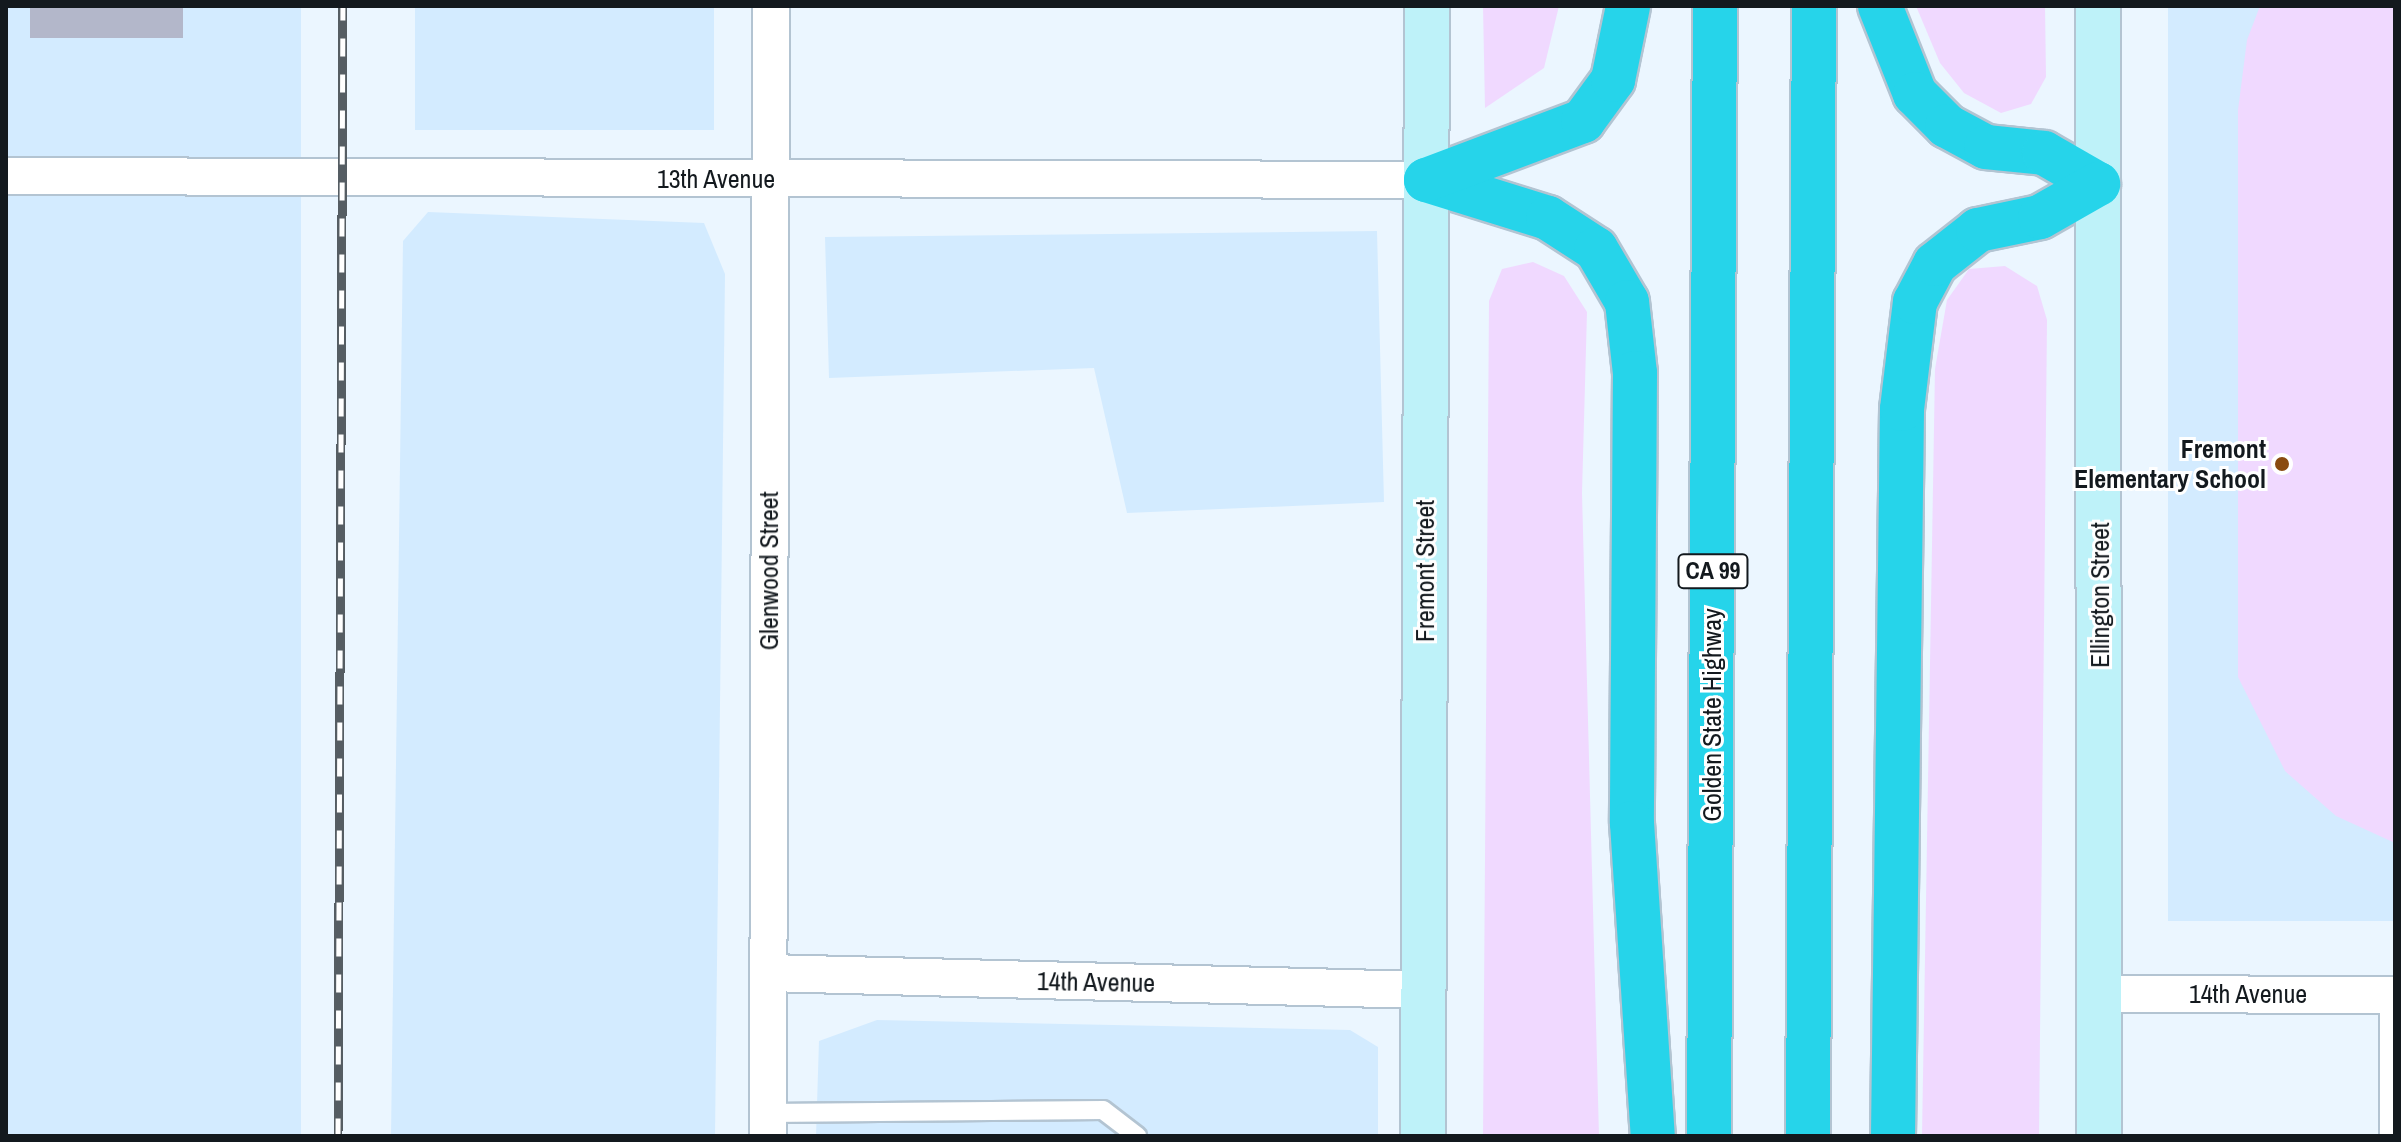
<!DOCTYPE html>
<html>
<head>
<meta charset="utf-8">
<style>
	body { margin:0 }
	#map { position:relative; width:2401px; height:1142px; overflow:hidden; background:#ebf6ff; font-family:"Archivo Narrow",sans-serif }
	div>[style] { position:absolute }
	.built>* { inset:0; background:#d3ebff; transform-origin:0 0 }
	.green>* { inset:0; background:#f0d9ff }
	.building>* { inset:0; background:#b3b7ca; transform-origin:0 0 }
	.roads { filter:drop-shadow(2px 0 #b3c4d2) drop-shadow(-2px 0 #b3c4d2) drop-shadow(0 2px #b3c4d2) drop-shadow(0 -2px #b3c4d2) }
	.lane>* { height:18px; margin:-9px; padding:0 9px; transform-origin:9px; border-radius:9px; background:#fff }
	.street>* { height:36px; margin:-18px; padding:0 18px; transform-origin:18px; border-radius:18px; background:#fff }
	.secondary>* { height:44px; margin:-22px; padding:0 22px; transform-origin:22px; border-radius:22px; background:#bef2f9 }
	.highway>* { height:44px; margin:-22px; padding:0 22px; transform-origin:22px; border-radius:22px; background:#26d4ea }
	.rail>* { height:9px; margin-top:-4.5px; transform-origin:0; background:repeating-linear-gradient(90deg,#fff 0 18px,#555d63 0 36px); box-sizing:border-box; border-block:2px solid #555d63 }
	.dots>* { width:22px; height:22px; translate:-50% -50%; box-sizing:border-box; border:4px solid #fff; border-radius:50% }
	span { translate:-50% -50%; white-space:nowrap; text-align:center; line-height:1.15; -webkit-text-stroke:6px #fff; paint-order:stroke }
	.shield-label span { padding:2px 6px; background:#fff; border:2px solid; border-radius:6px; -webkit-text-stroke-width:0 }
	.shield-label { font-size:24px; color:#13191e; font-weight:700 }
	.street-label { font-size:26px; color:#13191e }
	.poi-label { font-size:26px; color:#13191e; font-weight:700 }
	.right { translate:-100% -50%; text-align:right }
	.frame { position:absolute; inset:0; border:8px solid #13191e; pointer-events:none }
</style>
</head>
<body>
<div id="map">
	<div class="built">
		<i style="left:6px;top:6px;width:295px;height:1130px"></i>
		<i style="left:415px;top:6px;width:299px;height:124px"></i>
		<i style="left:2168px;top:6px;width:227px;height:915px"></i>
		<i style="clip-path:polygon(428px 212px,704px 223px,725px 274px,715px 1136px,391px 1136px,403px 241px)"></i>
		<i style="clip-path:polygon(1377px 231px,1384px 502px,1127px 513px,1094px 368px,829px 378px,825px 237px)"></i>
		<i style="clip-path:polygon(877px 1020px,1350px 1030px,1378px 1047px,1378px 1136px,816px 1136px,819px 1041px)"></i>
	</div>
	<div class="green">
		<i style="clip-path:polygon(1483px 6px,1559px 6px,1544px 68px,1485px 108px)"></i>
		<i style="clip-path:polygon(1916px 6px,2045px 6px,2046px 77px,2031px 104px,2001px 113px,1964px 93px,1940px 63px)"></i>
		<i style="clip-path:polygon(2260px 6px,2395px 6px,2395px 843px,2336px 816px,2285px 771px,2238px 677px,2238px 110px,2247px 40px)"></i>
		<i style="clip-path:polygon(1533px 262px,1564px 276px,1587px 312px,1582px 493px,1599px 1136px,1483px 1136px,1489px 301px,1502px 269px)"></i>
		<i style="clip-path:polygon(2005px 266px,2037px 286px,2047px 320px,2039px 1136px,1922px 1136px,1935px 369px,1947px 300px,1969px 269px)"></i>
	</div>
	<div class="building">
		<i style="left:30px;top:6px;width:153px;height:32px"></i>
	</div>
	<div class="roads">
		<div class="lane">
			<i style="left:768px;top:1113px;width:335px;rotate:-0.5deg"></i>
			<i style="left:1103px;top:1110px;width:43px;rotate:37.4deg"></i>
			<i style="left:2389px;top:1136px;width:141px;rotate:-90deg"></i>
		</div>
		<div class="street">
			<i style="left:6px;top:176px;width:1420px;rotate:0.16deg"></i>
			<i style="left:768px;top:973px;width:655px;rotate:1.49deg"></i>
			<i style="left:2102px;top:994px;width:293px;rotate:0.2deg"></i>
			<i style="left:768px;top:1136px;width:1130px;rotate:-89.85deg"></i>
		</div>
		<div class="secondary">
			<i style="left:2098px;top:6px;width:1130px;rotate:89.95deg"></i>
			<i style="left:1423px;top:1136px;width:1130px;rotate:-89.8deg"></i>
		</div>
		<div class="highway">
			<i style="left:1880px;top:6px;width:95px;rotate:68.3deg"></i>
			<i style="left:1915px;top:94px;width:45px;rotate:45deg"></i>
			<i style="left:1947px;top:126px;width:44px;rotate:28.3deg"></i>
			<i style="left:1986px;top:147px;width:58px;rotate:5.9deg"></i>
			<i style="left:2044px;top:153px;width:62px;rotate:29.9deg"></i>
			<i style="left:1426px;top:180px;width:128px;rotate:17.3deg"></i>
			<i style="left:1548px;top:218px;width:57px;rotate:32.9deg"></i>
			<i style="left:1596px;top:249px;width:61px;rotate:59.7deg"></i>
			<i style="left:1627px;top:302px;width:71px;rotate:83.6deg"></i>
			<i style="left:1635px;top:373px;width:450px;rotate:90.4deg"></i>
			<i style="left:1632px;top:823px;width:314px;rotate:86.2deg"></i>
			<i style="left:1426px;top:180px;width:168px;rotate:-20.6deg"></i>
			<i style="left:1583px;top:121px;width:51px;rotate:-53.8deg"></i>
			<i style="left:1613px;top:80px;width:76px;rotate:-78.5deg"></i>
			<i style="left:1709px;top:1136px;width:1130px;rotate:-89.7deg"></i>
			<i style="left:1808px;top:1136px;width:1130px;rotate:-89.7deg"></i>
			<i style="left:1893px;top:1136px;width:727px;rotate:-89.29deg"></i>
			<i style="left:1902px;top:409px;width:108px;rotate:-83.1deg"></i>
			<i style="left:1915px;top:302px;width:43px;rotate:-62.2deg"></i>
			<i style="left:1935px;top:264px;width:55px;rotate:-38.3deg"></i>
			<i style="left:1978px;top:230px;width:63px;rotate:-11.8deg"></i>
			<i style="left:2040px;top:217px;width:67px;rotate:-29.6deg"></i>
		</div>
	</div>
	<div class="rail">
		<i style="left:338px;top:1136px;width:1130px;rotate:-89.75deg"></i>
	</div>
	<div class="dots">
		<i style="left:2282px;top:464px;background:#894a10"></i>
	</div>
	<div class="shield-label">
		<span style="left:1713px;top:571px">CA 99</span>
	</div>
	<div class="street-label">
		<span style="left:716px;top:179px">13th Avenue</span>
		<span style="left:769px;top:571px;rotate:-90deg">Glenwood Street</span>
		<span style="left:1425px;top:571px;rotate:-90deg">Fremont Street</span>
		<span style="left:2100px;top:595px;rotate:-90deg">Ellington Street</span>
		<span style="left:1712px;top:715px;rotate:-90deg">Golden State Highway</span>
		<span style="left:1096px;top:982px;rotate:1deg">14th Avenue</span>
		<span style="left:2248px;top:994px">14th Avenue</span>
	</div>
	<div class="poi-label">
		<span class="right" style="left:2266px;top:464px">Fremont<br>Elementary School</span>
	</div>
	<div class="frame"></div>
</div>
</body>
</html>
